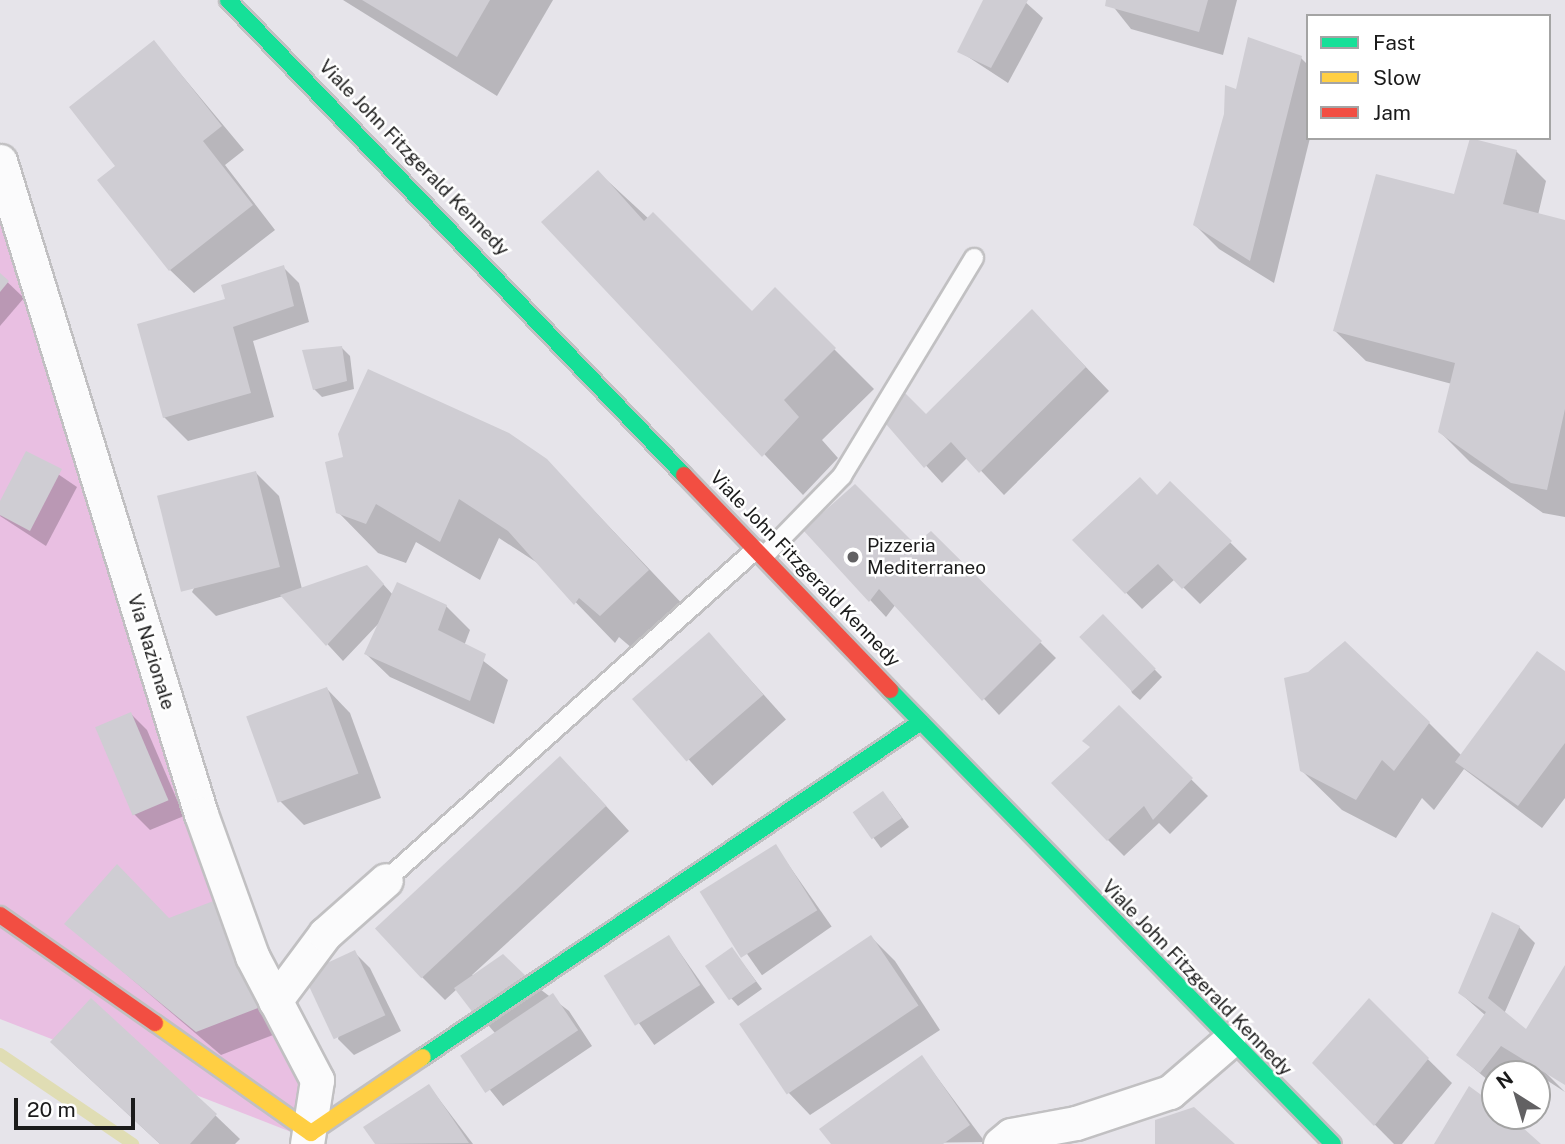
<!DOCTYPE html>
<html>
<head>
<meta charset="utf-8">
<style>
	body { margin:0 }
	#map { position:relative; width:1565px; height:1144px; overflow:hidden; background:#e6e4ea; font-family:"Public Sans",sans-serif }
	div>[style] { position:absolute }
	.grass>* { inset:0; background:#e9bfe2 }
	.shadow>* { inset:0; background:#0003; transform-origin:0 0 }
	.stream>* { height:12px; margin:-6px; padding:0 6px; transform-origin:6px; border-radius:6px; background:#e0ddb4 }
	.building>* { inset:0; background:#cfcdd3; transform-origin:0 0 }
	.roads { filter:drop-shadow(2px 0 #c1c0c2) drop-shadow(-2px 0 #c1c0c2) drop-shadow(0 2px #c1c0c2) drop-shadow(0 -2px #c1c0c2) }
	.lane>* { height:18px; margin:-9px; padding:0 9px; transform-origin:9px; border-radius:9px; background:#fbfbfc }
	.street>* { height:33px; margin:-16.5px; padding:0 16.5px; transform-origin:16.5px; border-radius:16.5px; background:#fbfbfc }
	.fast>* { height:16px; margin:-8px; padding:0 8px; transform-origin:8px; border-radius:8px; background:#16e098 }
	.slow>* { height:16px; margin:-8px; padding:0 8px; transform-origin:8px; border-radius:8px; background:#ffcf43 }
	.jam>* { height:16px; margin:-8px; padding:0 8px; transform-origin:8px; border-radius:8px; background:#f24e42 }
	.dots>* { width:19px; height:19px; translate:-50% -50%; box-sizing:border-box; border:4px solid #fff; border-radius:50% }
	span { translate:-50% -50%; white-space:nowrap; text-align:center; line-height:1.15; -webkit-text-stroke:5px #fff; paint-order:stroke }
	.street-label { font-size:19px; color:#1b1b1b }
	.poi-label { font-size:19px; color:#1b1b1b }
	.left { translate:0 -50%; text-align:left }
	.legend { position:absolute; left:1306px; top:14px; width:245px; height:126px; box-sizing:border-box; background:#fff; border:2px solid #a4a4a4; margin:0; padding:9px 12px; list-style:none; font-size:21px; color:#1b1b1b }
	.legend li { display:flex; align-items:center; gap:14px; height:35px }
	.legend b { width:35px; border:2px solid #a4a4a4 }
	.north { position:absolute; left:1481px; top:1060px; width:70px; height:70px; box-sizing:border-box; background:#fff; border:2px solid #a4a4a4; border-radius:50%; rotate:323deg; font-size:19px; font-weight:700; line-height:28px; text-align:center; color:#1b1b1b }
	.north::after { content:''; display:block; margin:auto; width:24px; height:32px; background:#626163; clip-path:polygon(50% 0,100% 100%,50% 72%,0 100%) }
	.scale { position:absolute; left:14px; top:1098px; width:121px; height:32px; box-sizing:border-box; border:4px solid #1b1b1b; border-top:0; padding-left:9px; font-size:21px; line-height:24px; white-space:nowrap; color:#1b1b1b; -webkit-text-stroke:5px #fff; paint-order:stroke }
</style>
</head>
<body>
<div id="map">
	<div class="grass">
		<i style="clip-path:polygon(0 182px,81px 485px,309px 1084px,305px 1121px,0 909px)"></i>
		<i style="clip-path:polygon(0 918px,304px 1137px,0 1019px)"></i>
	</div>
	<div class="shadow">
		<i style="clip-path:polygon(343px 0,553px 0,497px 96px)"></i>
		<i style="clip-path:polygon(985px 0,1023px 0,1043px 18px,1008px 83px,959px 51px)"></i>
		<i style="clip-path:polygon(1108px 0,1237px 0,1223px 55px,1131px 29px)"></i>
		<i style="clip-path:polygon(154px 42px,244px 150px,225px 165px,275px 230px,194px 293px,170px 270px,118px 166px)"></i>
		<i style="clip-path:polygon(1301px 58px,1308px 65px,1310px 138px,1274px 283px,1219px 249px,1195px 225px,1238px 91px)"></i>
		<i style="clip-path:polygon(1516px 151px,1546px 181px,1538px 215px,1565px 222px,1565px 517px,1543px 513px,1470px 462px,1440px 432px,1452px 384px,1366px 361px,1335px 331px,1455px 197px)"></i>
		<i style="clip-path:polygon(598px 172px,752px 314px,775px 290px,874px 389px,822px 440px,838px 458px,803px 495px,544px 222px)"></i>
		<i style="clip-path:polygon(283px 267px,299px 283px,309px 322px,253px 341px,274px 417px,188px 441px,164px 417px,224px 301px)"></i>
		<i style="clip-path:polygon(0 275px,24px 298px,0 326px)"></i>
		<i style="clip-path:polygon(1055px 335px,1109px 391px,1004px 495px,968px 457px,942px 483px,888px 424px,926px 416px)"></i>
		<i style="clip-path:polygon(342px 348px,350px 356px,354px 389px,322px 397px,314px 389px)"></i>
		<i style="clip-path:polygon(27px 453px,77px 487px,46px 546px,0 516px)"></i>
		<i style="clip-path:polygon(345px 459px,546px 460px,688px 610px,640px 655px,619px 637px,615px 643px,539px 564px,499px 538px,480px 580px,416px 542px,406px 563px,378px 553px,338px 512px)"></i>
		<i style="clip-path:polygon(256px 473px,279px 496px,302px 589px,383px 584px,393px 595px,446px 606px,470px 630px,464px 646px,508px 680px,494px 724px,390px 677px,366px 654px,380px 622px,343px 661px,283px 596px,216px 616px,192px 592px)"></i>
		<i style="clip-path:polygon(1170px 483px,1247px 559px,1200px 604px,1175px 579px,1142px 609px,1075px 540px,1157px 497px)"></i>
		<i style="clip-path:polygon(805px 530px,915px 547px,931px 534px,1056px 658px,999px 715px,896px 604px,886px 617px)"></i>
		<i style="clip-path:polygon(1103px 617px,1162px 677px,1140px 700px,1132px 693px)"></i>
		<i style="left:709px;top:634px;width:115px;height:99px;rotate:48deg"></i>
		<i style="clip-path:polygon(1309px 673px,1429px 723px,1462px 756px,1565px 673px,1565px 798px,1542px 828px,1464px 769px,1434px 810px,1422px 798px,1396px 838px,1342px 810px,1301px 770px)"></i>
		<i style="clip-path:polygon(327px 689px,350px 713px,381px 798px,304px 825px,280px 801px)"></i>
		<i style="clip-path:polygon(1119px 708px,1208px 796px,1170px 834px,1159px 823px,1124px 856px,1108px 840px,1091px 748px)"></i>
		<i style="clip-path:polygon(131px 714px,147px 730px,184px 816px,150px 830px,134px 814px)"></i>
		<i style="clip-path:polygon(584px 782px,629px 831px,472px 975px,528px 980px,569px 1011px,592px 1046px,503px 1106px,462px 1055px,495px 1033px,457px 989px,445px 1000px,421px 976px)"></i>
		<i style="clip-path:polygon(890px 801px,909px 827px,881px 848px,856px 814px)"></i>
		<i style="left:776px;top:847px;width:97px;height:85px;rotate:55deg"></i>
		<i style="clip-path:polygon(169px 920px,239px 926px,281px 1032px,221px 1055px,67px 924px)"></i>
		<i style="clip-path:polygon(1519px 927px,1535px 943px,1504px 1014px,1527px 1032px,1565px 968px,1565px 1083px,1540px 1067px,1565px 1092px,1517px 1061px,1507px 1074px,1495px 1074px,1495px 1086px,1458px 1055px,1485px 1015px,1460px 993px)"></i>
		<i style="left:669px;top:937px;width:80px;height:74px;rotate:55deg"></i>
		<i style="clip-path:polygon(871px 937px,895px 961px,940px 1030px,810px 1115px,787px 1091px)"></i>
		<i style="clip-path:polygon(732px 949px,762px 989px,738px 1006px,731px 998px)"></i>
		<i style="clip-path:polygon(354px 952px,370px 968px,401px 1031px,354px 1055px,338px 1039px)"></i>
		<i style="clip-path:polygon(91px 1000px,216px 1116px,240px 1139px,235px 1144px,160px 1144px,76px 1066px,52px 1042px)"></i>
		<i style="clip-path:polygon(1369px 1001px,1452px 1083px,1402px 1144px,1394px 1144px,1314px 1063px)"></i>
		<i style="clip-path:polygon(922px 1057px,985px 1142px,833px 1144px)"></i>
		<i style="clip-path:polygon(429px 1086px,473px 1144px,377px 1144px,366px 1128px)"></i>
	</div>
	<div class="stream">
		<i style="left:0;top:1054px;width:161px;rotate:34.1deg"></i>
	</div>
	<div class="building">
		<i style="clip-path:polygon(362px 0,490px 0,457px 57px)"></i>
		<i style="clip-path:polygon(983px 0,1028px 0,991px 68px,957px 52px)"></i>
		<i style="clip-path:polygon(1106px 0,1208px 0,1199px 32px,1105px 6px)"></i>
		<i style="clip-path:polygon(1248px 37px,1302px 56px,1250px 261px,1193px 225px,1224px 114px,1225px 85px,1236px 89px)"></i>
		<i style="clip-path:polygon(154px 40px,222px 126px,203px 141px,253px 205px,169px 271px,97px 180px,115px 166px,69px 107px)"></i>
		<i style="clip-path:polygon(1470px 138px,1517px 150px,1503px 204px,1565px 220px,1565px 409px,1547px 490px,1511px 483px,1438px 432px,1455px 363px,1333px 331px,1376px 174px,1454px 194px)"></i>
		<i style="clip-path:polygon(598px 170px,644px 221px,653px 212px,752px 311px,775px 287px,836px 348px,784px 400px,799px 417px,762px 457px,541px 222px)"></i>
		<i style="clip-path:polygon(284px 265px,294px 306px,233px 327px,251px 393px,163px 418px,137px 324px,225px 299px,221px 285px)"></i>
		<i style="clip-path:polygon(0 273px,9px 281px,0 292px)"></i>
		<i style="clip-path:polygon(1032px 309px,1086px 367px,979px 473px,951px 442px,924px 468px,886px 424px,902px 390px,926px 414px)"></i>
		<i style="clip-path:polygon(342px 346px,347px 381px,313px 390px,302px 350px)"></i>
		<i style="clip-path:polygon(368px 369px,509px 433px,547px 459px,649px 570px,600px 616px,579px 598px,574px 605px,508px 531px,459px 499px,440px 542px,376px 504px,366px 524px,336px 513px,325px 462px,343px 457px,338px 434px)"></i>
		<i style="clip-path:polygon(26px 451px,62px 469px,30px 531px,0 515px,0 501px)"></i>
		<i style="left:256px;top:471px;width:99px;height:102px;rotate:76deg"></i>
		<i style="clip-path:polygon(1140px 477px,1157px 495px,1170px 481px,1232px 541px,1182px 589px,1158px 564px,1125px 594px,1072px 540px)"></i>
		<i style="clip-path:polygon(855px 484px,915px 544px,931px 531px,1042px 641px,982px 701px,879px 589px,869px 602px,803px 530px)"></i>
		<i style="clip-path:polygon(367px 565px,384px 584px,326px 646px,280px 595px)"></i>
		<i style="clip-path:polygon(397px 582px,447px 605px,438px 630px,486px 654px,470px 701px,364px 654px)"></i>
		<i style="left:1103px;top:614px;width:76px;height:33px;rotate:46deg"></i>
		<i style="left:709px;top:632px;width:83px;height:102px;rotate:49deg"></i>
		<i style="clip-path:polygon(1345px 641px,1430px 722px,1394px 771px,1382px 760px,1356px 800px,1300px 771px,1284px 678px,1308px 672px)"></i>
		<i style="clip-path:polygon(1537px 651px,1565px 671px,1565px 743px,1518px 806px,1455px 762px)"></i>
		<i style="left:327px;top:687px;width:92px;height:86px;rotate:70deg"></i>
		<i style="clip-path:polygon(1119px 705px,1193px 778px,1153px 820px,1144px 806px,1107px 841px,1051px 783px,1090px 747px,1082px 741px)"></i>
		<i style="left:131px;top:712px;width:96px;height:39px;rotate:67deg"></i>
		<i style="left:560px;top:756px;width:68px;height:253px;rotate:47deg"></i>
		<i style="left:883px;top:791px;width:33px;height:37px;rotate:55deg"></i>
		<i style="left:776px;top:844px;width:78px;height:90px;rotate:58deg"></i>
		<i style="clip-path:polygon(117px 864px,169px 918px,216px 900px,258px 1008px,196px 1032px,64px 924px)"></i>
		<i style="clip-path:polygon(1492px 912px,1520px 926px,1488px 998px,1526px 1029px,1565px 965px,1565px 1085px,1501px 1046px,1480px 1073px,1456px 1055px,1486px 1012px,1458px 993px)"></i>
		<i style="left:669px;top:935px;width:59px;height:77px;rotate:58deg"></i>
		<i style="left:871px;top:935px;width:85px;height:159px;rotate:56deg"></i>
		<i style="left:732px;top:947px;width:42px;height:33px;rotate:55deg"></i>
		<i style="left:355px;top:950px;width:72px;height:57px;rotate:65deg"></i>
		<i style="clip-path:polygon(503px 954px,529px 979px,477px 1018px,454px 988px)"></i>
		<i style="left:553px;top:993px;width:45px;height:112px;rotate:56deg"></i>
		<i style="clip-path:polygon(91px 998px,217px 1114px,190px 1144px,160px 1144px,50px 1042px)"></i>
		<i style="clip-path:polygon(1369px 998px,1429px 1058px,1374px 1126px,1312px 1063px)"></i>
		<i style="clip-path:polygon(922px 1055px,970px 1125px,943px 1144px,831px 1144px,819px 1129px)"></i>
		<i style="clip-path:polygon(429px 1084px,469px 1143px,375px 1144px,363px 1127px)"></i>
		<i style="clip-path:polygon(1469px 1086px,1495px 1105px,1495px 1116px,1510px 1116px,1541px 1144px,1434px 1144px)"></i>
		<i style="clip-path:polygon(1194px 1107px,1235px 1144px,1155px 1144px,1155px 1120px)"></i>
	</div>
	<div class="roads">
		<div class="lane">
			<i style="left:764px;top:556px;width:112px;rotate:-45.7deg"></i>
			<i style="left:842px;top:476px;width:255px;rotate:-58.8deg"></i>
			<i style="left:386px;top:880px;width:496px;rotate:-41.8deg"></i>
		</div>
		<div class="street">
			<i style="left:0;top:161px;width:683px;rotate:72.89deg"></i>
			<i style="left:201px;top:814px;width:151px;rotate:70.2deg"></i>
			<i style="left:252px;top:956px;width:140px;rotate:62.3deg"></i>
			<i style="left:317px;top:1080px;width:65px;rotate:98.9deg"></i>
			<i style="left:275px;top:1001px;width:84px;rotate:-53.3deg"></i>
			<i style="left:325px;top:934px;width:81px;rotate:-41.5deg"></i>
			<i style="left:1000px;top:1144px;width:14px;rotate:-39deg"></i>
			<i style="left:1011px;top:1135px;width:66px;rotate:-10.5deg"></i>
			<i style="left:1076px;top:1123px;width:99px;rotate:-18.3deg"></i>
			<i style="left:1170px;top:1092px;width:77px;rotate:-40.8deg"></i>
		</div>
		<div class="fast">
			<i style="left:228px;top:0;width:658px;rotate:46.17deg"></i>
			<i style="left:890px;top:690px;width:634px;rotate:45.7deg"></i>
			<i style="left:423px;top:1057px;width:600px;rotate:-33.93deg"></i>
		</div>
		<div class="slow">
			<i style="left:155px;top:1023px;width:191px;rotate:35.2deg"></i>
			<i style="left:311px;top:1133px;width:135px;rotate:-34.2deg"></i>
		</div>
		<div class="jam">
			<i style="left:684px;top:475px;width:298px;rotate:46.2deg"></i>
			<i style="left:0;top:915px;width:189px;rotate:34.9deg"></i>
		</div>
	</div>
	<div class="dots">
		<i style="left:853px;top:557px;background:#626163"></i>
	</div>
	<div class="street-label">
		<span style="left:414px;top:158px;rotate:46deg">Viale John Fitzgerald Kennedy</span>
		<span style="left:805px;top:569px;rotate:46deg">Viale John Fitzgerald Kennedy</span>
		<span style="left:151px;top:652px;rotate:73deg">Via Nazionale</span>
		<span style="left:1197px;top:978px;rotate:46deg">Viale John Fitzgerald Kennedy</span>
	</div>
	<div class="poi-label">
		<span class="left" style="left:867px;top:557px">Pizzeria<br>Mediterraneo</span>
	</div>
	<ul class="legend">
	<li><b style="height:9px;background:#16e098"></b>Fast</li>
	<li><b style="height:9px;background:#ffcf43"></b>Slow</li>
	<li><b style="height:9px;background:#f24e42"></b>Jam</li>
	</ul>
	<div class="north">N</div>
	<div class="scale">20 m</div>
</div>
</body>
</html>
